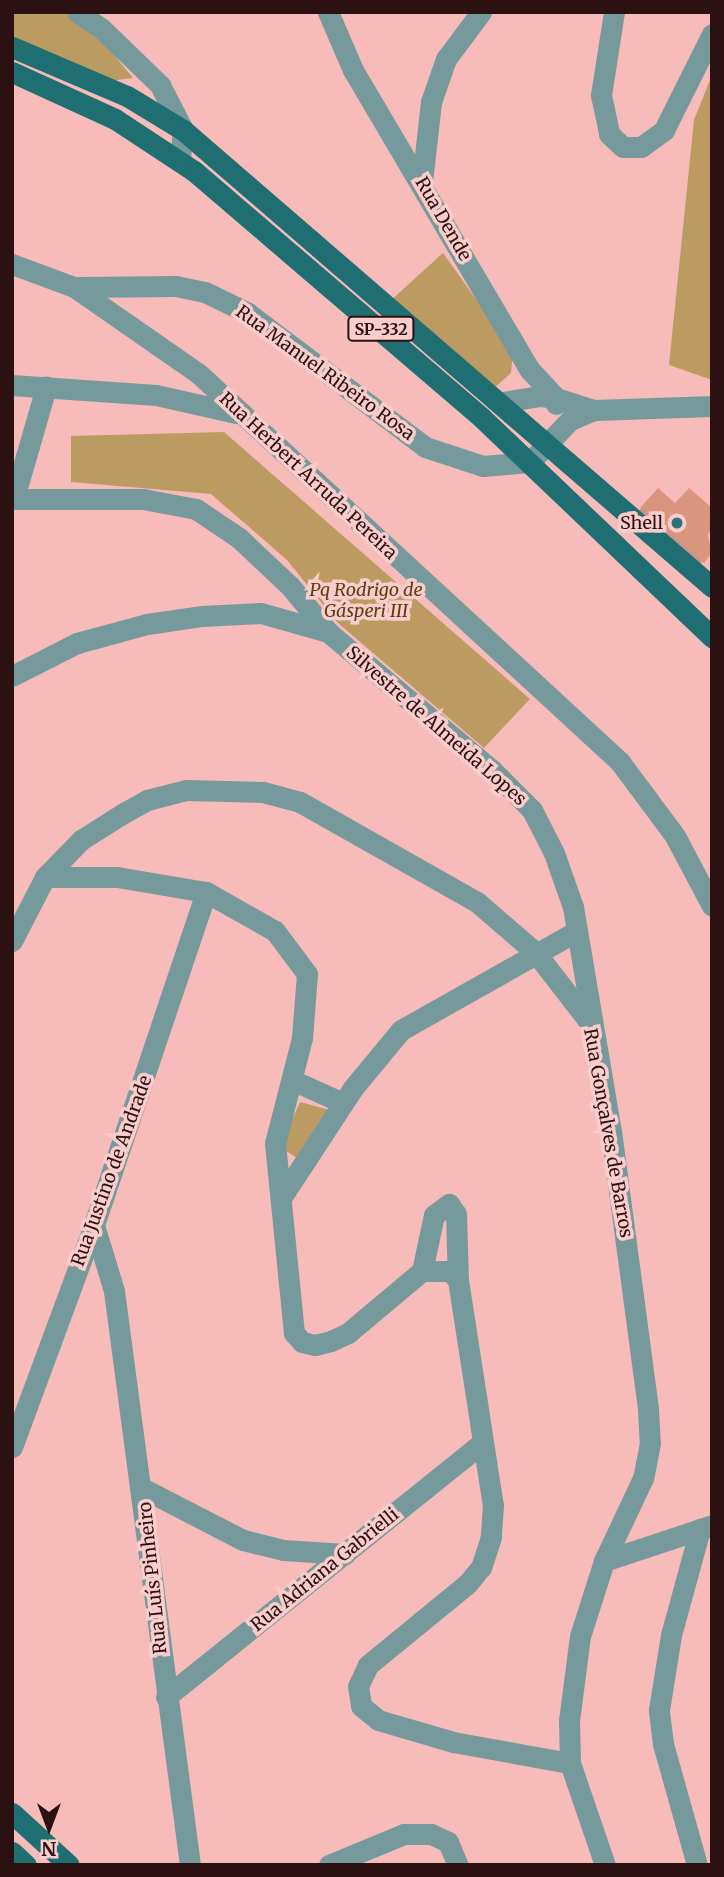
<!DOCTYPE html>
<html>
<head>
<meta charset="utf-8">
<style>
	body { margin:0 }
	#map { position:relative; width:724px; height:1877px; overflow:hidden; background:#f7bbba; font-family:Merriweather,serif }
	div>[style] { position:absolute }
	.green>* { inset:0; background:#bc9b63 }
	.shadow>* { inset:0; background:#0003 }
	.building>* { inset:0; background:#da957e }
	.minor>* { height:21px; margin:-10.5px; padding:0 10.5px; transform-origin:10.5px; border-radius:10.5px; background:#769a9b }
	.major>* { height:21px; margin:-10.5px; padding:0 10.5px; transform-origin:10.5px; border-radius:10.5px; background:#1f6e72 }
	.dots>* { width:19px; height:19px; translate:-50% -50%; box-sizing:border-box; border:4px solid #facccb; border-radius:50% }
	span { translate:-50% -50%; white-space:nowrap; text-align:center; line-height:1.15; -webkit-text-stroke:7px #facccb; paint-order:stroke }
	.shield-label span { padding:2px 5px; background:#facccb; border:2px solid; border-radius:5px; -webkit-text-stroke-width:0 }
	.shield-label { font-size:16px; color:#2b1111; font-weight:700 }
	.street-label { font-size:18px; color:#2b1111 }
	.poi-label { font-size:18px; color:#2b1111 }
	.right { translate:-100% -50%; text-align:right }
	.park-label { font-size:18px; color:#5b4111; font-style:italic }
	.frame { position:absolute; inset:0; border:14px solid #2b1111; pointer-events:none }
	.north { position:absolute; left:14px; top:1793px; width:70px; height:70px; -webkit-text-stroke:5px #facccb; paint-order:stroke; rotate:180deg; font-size:19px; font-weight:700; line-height:28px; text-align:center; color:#2b1111 }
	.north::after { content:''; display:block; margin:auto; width:24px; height:32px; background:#2b1111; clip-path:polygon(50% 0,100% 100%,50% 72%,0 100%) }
</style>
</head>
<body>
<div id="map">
	<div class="green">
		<i style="clip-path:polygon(12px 12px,69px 12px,106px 45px,133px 78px,110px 81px,12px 42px)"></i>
		<i style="clip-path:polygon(712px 75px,712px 380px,669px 365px,694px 120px)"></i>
		<i style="clip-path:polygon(443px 253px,513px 351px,511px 373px,486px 395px,389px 302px)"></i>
		<i style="clip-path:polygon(224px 432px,530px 699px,484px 748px,338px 623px,287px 560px,211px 494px,71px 482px,71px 436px)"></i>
		<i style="clip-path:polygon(300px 1102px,330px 1110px,303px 1162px,280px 1147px)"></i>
	</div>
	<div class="shadow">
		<i style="clip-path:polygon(689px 490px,712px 510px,712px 529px,706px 536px,712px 551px,699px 565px,638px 512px,658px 491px,675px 505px)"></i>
	</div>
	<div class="building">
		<i style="clip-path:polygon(658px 488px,675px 503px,689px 488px,712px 508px,708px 536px,712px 553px,704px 563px,640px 508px)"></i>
	</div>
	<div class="minor">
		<i style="left:77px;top:12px;width:30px;rotate:34deg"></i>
		<i style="left:102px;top:29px;width:81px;rotate:44deg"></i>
		<i style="left:160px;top:85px;width:51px;rotate:62.9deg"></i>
		<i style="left:183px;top:130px;width:31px;rotate:96deg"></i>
		<i style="left:328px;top:12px;width:63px;rotate:66.7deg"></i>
		<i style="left:353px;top:70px;width:348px;rotate:59.5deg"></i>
		<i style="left:530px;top:370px;width:38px;rotate:47deg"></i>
		<i style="left:556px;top:398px;width:40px;rotate:18deg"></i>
		<i style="left:614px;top:12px;width:84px;rotate:98.9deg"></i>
		<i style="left:601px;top:95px;width:40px;rotate:78deg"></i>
		<i style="left:609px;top:134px;width:19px;rotate:43deg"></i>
		<i style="left:623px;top:147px;width:18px"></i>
		<i style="left:641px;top:147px;width:29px;rotate:-36deg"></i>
		<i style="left:664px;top:130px;width:107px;rotate:-63.4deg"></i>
		<i style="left:422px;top:182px;width:81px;rotate:-83.6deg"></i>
		<i style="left:431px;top:102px;width:46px;rotate:-70.8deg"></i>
		<i style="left:446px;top:59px;width:59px;rotate:-53.3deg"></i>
		<i style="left:12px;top:264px;width:66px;rotate:20.4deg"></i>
		<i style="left:74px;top:287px;width:102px;rotate:-0.6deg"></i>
		<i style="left:176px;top:286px;width:30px;rotate:12deg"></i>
		<i style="left:205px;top:292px;width:48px;rotate:26deg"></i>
		<i style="left:248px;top:313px;width:222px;rotate:37.1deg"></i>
		<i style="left:425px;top:447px;width:61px;rotate:18.1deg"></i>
		<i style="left:483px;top:466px;width:47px;rotate:-4.9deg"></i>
		<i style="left:530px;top:462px;width:58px;rotate:-46.4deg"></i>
		<i style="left:570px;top:420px;width:26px;rotate:-23deg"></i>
		<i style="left:594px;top:410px;width:118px;rotate:-1.9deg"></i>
		<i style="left:74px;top:287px;width:152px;rotate:34.8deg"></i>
		<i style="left:199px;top:374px;width:573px;rotate:42.66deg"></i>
		<i style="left:620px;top:762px;width:92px;rotate:53.4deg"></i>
		<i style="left:675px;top:836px;width:79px;rotate:62.1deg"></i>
		<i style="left:12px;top:385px;width:144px;rotate:4deg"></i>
		<i style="left:156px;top:395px;width:82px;rotate:12.7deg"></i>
		<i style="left:502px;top:402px;width:39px;rotate:-9deg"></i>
		<i style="left:541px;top:396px;width:15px;rotate:8deg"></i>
		<i style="left:556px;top:398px;width:6px;rotate:90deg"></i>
		<i style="left:14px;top:498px;width:116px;rotate:-73.9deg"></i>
		<i style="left:12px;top:499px;width:131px"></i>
		<i style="left:143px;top:499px;width:54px;rotate:10.7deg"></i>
		<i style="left:196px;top:509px;width:52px;rotate:34deg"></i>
		<i style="left:239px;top:538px;width:70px;rotate:43.3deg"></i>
		<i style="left:290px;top:586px;width:60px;rotate:50.4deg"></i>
		<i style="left:328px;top:632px;width:214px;rotate:40.1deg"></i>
		<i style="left:492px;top:770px;width:57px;rotate:45deg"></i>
		<i style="left:532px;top:810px;width:48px;rotate:62.9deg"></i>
		<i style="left:554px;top:853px;width:57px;rotate:70.6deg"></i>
		<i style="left:573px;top:907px;width:227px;rotate:80.4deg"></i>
		<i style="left:611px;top:1131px;width:280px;rotate:82.4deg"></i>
		<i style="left:648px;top:1409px;width:34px;rotate:87deg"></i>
		<i style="left:650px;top:1443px;width:36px;rotate:101deg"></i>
		<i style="left:643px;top:1478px;width:92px;rotate:115.2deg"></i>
		<i style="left:604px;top:1561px;width:79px;rotate:107.7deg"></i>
		<i style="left:580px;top:1636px;width:86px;rotate:97.4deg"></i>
		<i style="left:569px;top:1721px;width:42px;rotate:88.6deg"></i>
		<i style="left:570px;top:1763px;width:108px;rotate:71.1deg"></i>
		<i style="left:12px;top:676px;width:73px;rotate:-26.9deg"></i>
		<i style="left:77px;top:643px;width:73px;rotate:-15.2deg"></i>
		<i style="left:147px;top:624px;width:56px;rotate:-8.3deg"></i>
		<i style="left:202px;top:616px;width:59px;rotate:-2.9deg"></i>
		<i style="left:261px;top:613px;width:70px;rotate:15.8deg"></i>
		<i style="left:45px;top:877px;width:72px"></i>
		<i style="left:117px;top:877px;width:90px;rotate:9.6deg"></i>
		<i style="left:206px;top:892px;width:79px;rotate:29.5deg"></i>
		<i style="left:275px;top:931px;width:54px;rotate:53.3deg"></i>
		<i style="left:307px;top:974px;width:64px;rotate:94.5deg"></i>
		<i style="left:302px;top:1038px;width:108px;rotate:104.4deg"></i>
		<i style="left:275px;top:1143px;width:191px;rotate:84.3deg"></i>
		<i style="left:294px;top:1333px;width:12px;rotate:48deg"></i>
		<i style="left:302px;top:1342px;width:13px;rotate:13deg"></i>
		<i style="left:315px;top:1345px;width:16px;rotate:-14deg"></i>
		<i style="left:331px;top:1341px;width:19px;rotate:-25deg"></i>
		<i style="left:348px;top:1333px;width:97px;rotate:-40deg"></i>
		<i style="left:422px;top:1271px;width:28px"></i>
		<i style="left:450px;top:1271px;width:12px;rotate:48deg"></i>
		<i style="left:458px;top:1280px;width:228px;rotate:81.2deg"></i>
		<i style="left:493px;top:1505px;width:32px;rotate:94deg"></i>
		<i style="left:491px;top:1537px;width:32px;rotate:108deg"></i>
		<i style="left:481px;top:1567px;width:22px;rotate:129deg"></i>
		<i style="left:467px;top:1584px;width:128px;rotate:140.7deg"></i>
		<i style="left:368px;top:1665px;width:23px;rotate:115deg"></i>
		<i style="left:358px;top:1686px;width:20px;rotate:81deg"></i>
		<i style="left:361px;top:1706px;width:22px;rotate:39deg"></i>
		<i style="left:378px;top:1720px;width:78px;rotate:16.3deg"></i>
		<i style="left:453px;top:1742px;width:119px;rotate:10.2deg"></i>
		<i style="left:12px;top:941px;width:72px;rotate:-62.7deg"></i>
		<i style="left:45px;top:877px;width:52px;rotate:-45.8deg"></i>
		<i style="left:81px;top:840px;width:49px;rotate:-32.4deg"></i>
		<i style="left:122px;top:814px;width:29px;rotate:-29deg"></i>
		<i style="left:147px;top:800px;width:40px;rotate:-14.4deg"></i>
		<i style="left:186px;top:790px;width:77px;rotate:1.5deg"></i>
		<i style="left:263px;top:792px;width:38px;rotate:15deg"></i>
		<i style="left:300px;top:802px;width:203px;rotate:29.5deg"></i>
		<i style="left:477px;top:902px;width:77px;rotate:40.8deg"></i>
		<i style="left:535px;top:952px;width:90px;rotate:52.2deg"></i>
		<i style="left:292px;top:1080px;width:56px;rotate:24.3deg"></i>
		<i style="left:281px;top:1198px;width:131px;rotate:-56.8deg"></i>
		<i style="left:353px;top:1088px;width:75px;rotate:-50.4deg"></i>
		<i style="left:401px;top:1030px;width:202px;rotate:-29.4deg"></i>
		<i style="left:94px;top:1225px;width:69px;rotate:73.1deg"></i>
		<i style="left:114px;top:1291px;width:579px;rotate:82.46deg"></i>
		<i style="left:422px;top:1271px;width:57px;rotate:-77.9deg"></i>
		<i style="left:434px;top:1215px;width:19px;rotate:-36deg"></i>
		<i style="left:449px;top:1204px;width:12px;rotate:55deg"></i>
		<i style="left:456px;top:1214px;width:66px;rotate:88.3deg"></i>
		<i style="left:12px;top:1447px;width:237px;rotate:-69.7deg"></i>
		<i style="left:94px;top:1225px;width:351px;rotate:-71.4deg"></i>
		<i style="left:144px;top:1489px;width:111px;rotate:27.3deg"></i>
		<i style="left:243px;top:1540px;width:41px;rotate:14deg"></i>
		<i style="left:283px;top:1550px;width:62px;rotate:3.7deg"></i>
		<i style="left:604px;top:1561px;width:112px;rotate:-18.3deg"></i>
		<i style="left:166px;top:1697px;width:405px;rotate:-38.8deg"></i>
		<i style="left:329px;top:1865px;width:81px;rotate:-22.5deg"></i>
		<i style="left:404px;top:1834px;width:27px"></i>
		<i style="left:431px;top:1834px;width:19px;rotate:25deg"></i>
		<i style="left:448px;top:1842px;width:25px;rotate:67deg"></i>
		<i style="left:697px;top:1865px;width:126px;rotate:-105.7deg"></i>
		<i style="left:663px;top:1744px;width:34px;rotate:-97deg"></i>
		<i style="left:659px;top:1710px;width:76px;rotate:-80.9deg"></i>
		<i style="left:671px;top:1635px;width:110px;rotate:-74.7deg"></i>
	</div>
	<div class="major">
		<i style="left:12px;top:47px;width:125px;rotate:23.1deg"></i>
		<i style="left:127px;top:96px;width:66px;rotate:31.3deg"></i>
		<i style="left:183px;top:130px;width:699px;rotate:40.82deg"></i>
		<i style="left:12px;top:72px;width:113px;rotate:24.5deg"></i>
		<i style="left:115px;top:119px;width:95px;rotate:33.4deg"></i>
		<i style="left:194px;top:171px;width:379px;rotate:40.6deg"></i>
		<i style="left:482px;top:418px;width:318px;rotate:43.6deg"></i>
		<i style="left:12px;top:1813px;width:77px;rotate:42.4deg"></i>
		<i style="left:12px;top:1852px;width:19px;rotate:43deg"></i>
	</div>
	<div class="dots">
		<i style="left:677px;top:523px;background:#2b7579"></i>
	</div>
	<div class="shield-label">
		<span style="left:381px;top:329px">SP-332</span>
	</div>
	<div class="street-label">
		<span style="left:443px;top:219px;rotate:60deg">Rua Dende</span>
		<span style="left:325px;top:373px;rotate:36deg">Rua Manuel Ribeiro Rosa</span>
		<span style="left:308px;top:476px;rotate:43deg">Rua Herbert Arruda Pereira</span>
		<span style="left:436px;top:726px;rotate:41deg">Silvestre de Almeida Lopes</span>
		<span style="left:608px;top:1133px;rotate:80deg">Rua Gonçalves de Barros</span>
		<span style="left:112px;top:1171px;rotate:-70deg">Rua Justino de Andrade</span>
		<span style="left:325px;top:1570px;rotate:-39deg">Rua Adriana Gabrielli</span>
		<span style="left:153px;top:1578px;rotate:-96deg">Rua Luís Pinheiro</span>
	</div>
	<div class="poi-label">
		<span class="right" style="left:663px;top:523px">Shell</span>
	</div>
	<div class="park-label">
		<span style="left:366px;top:601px">Pq Rodrigo de<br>Gásperi III</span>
	</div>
	<div class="frame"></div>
	<div class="north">N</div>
</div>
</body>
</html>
